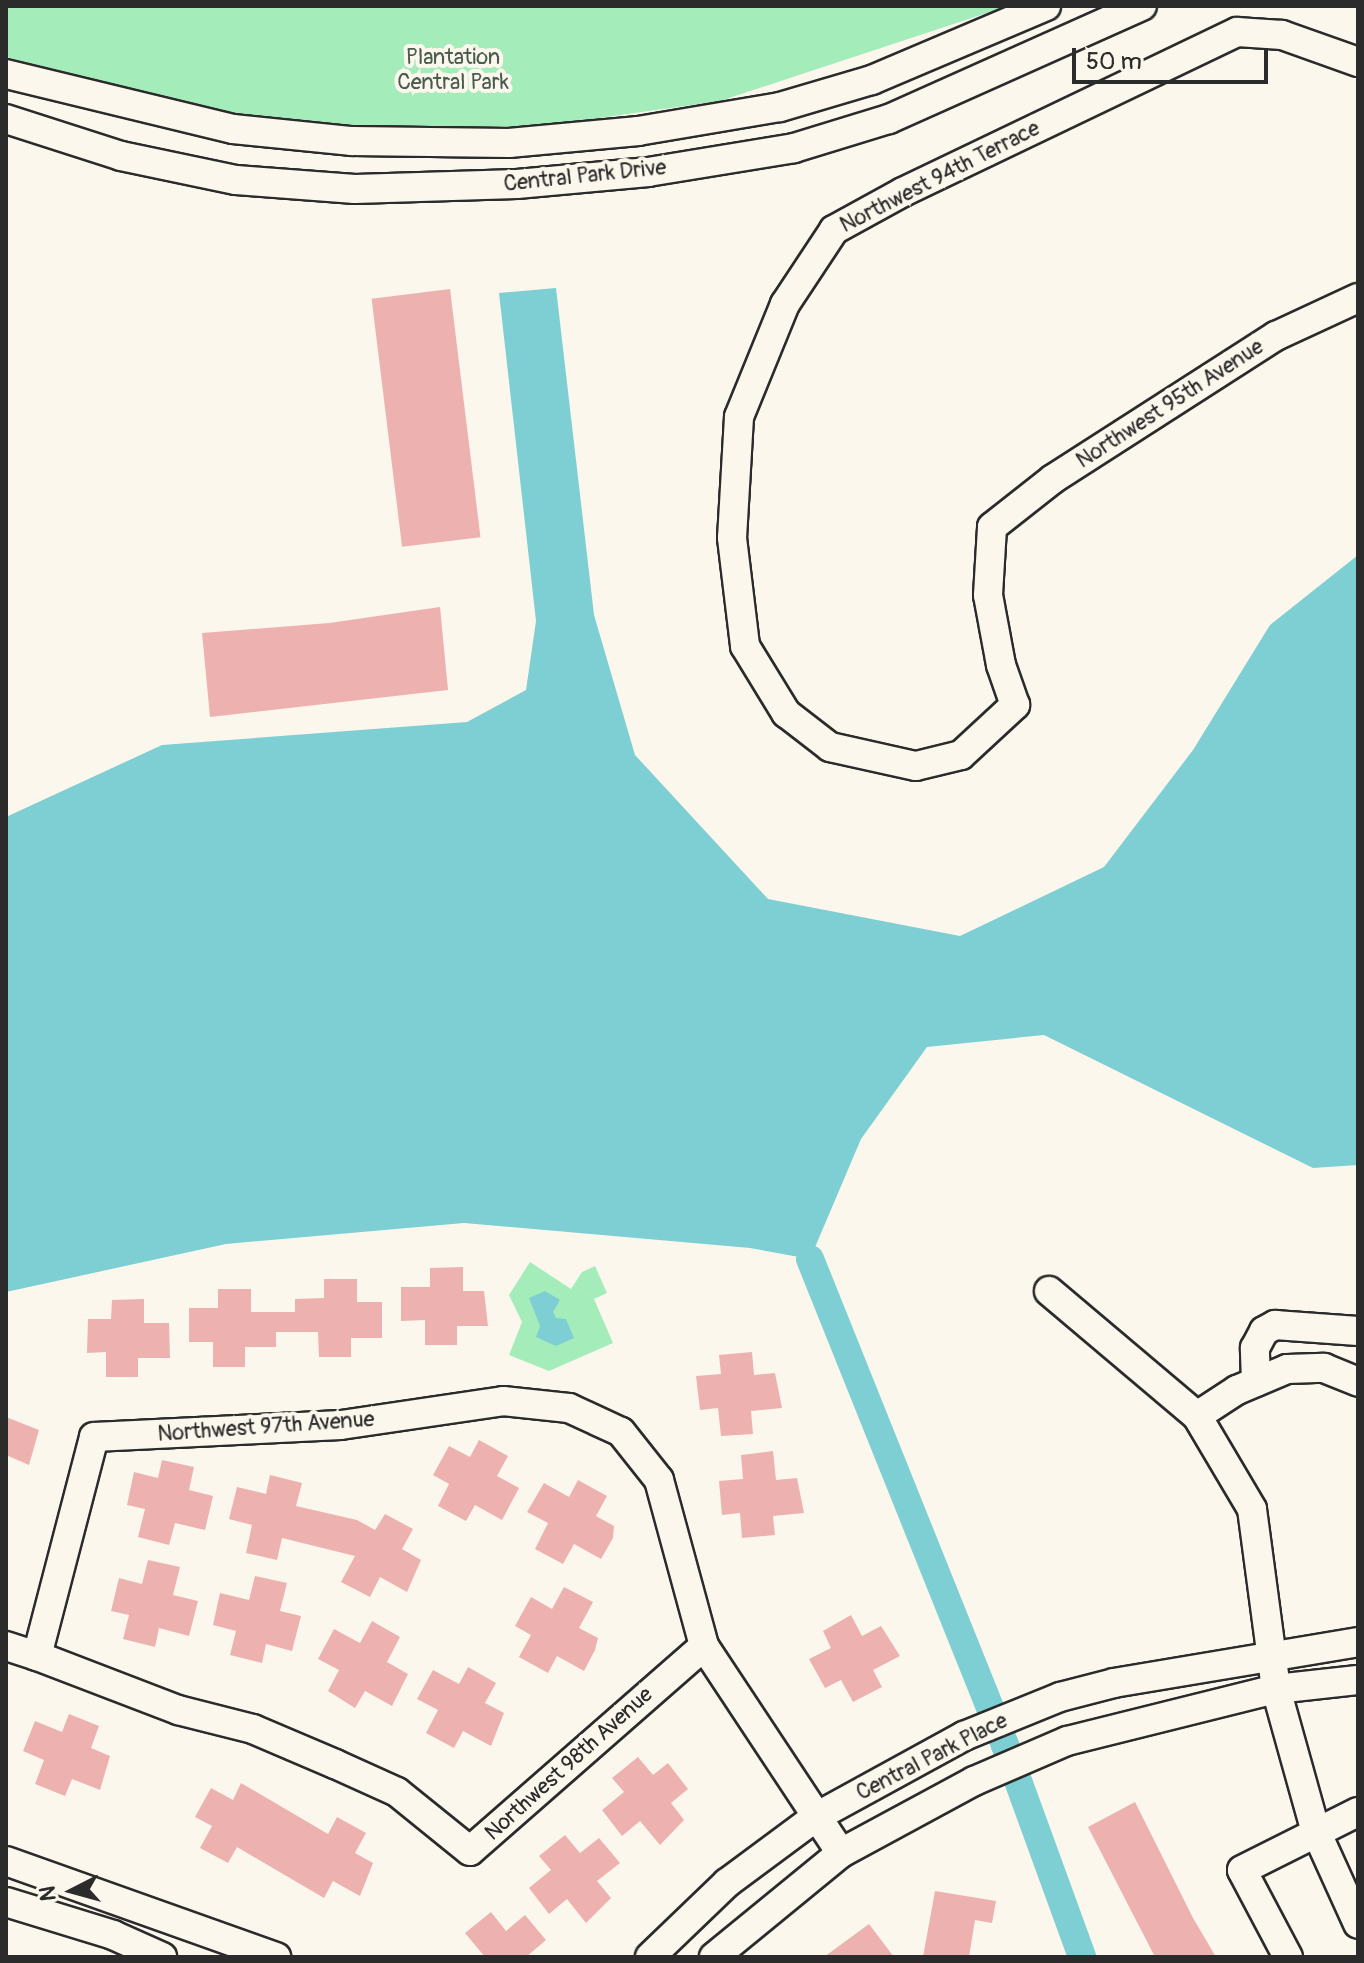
<!DOCTYPE html>
<html>
<head>
<meta charset="utf-8">
<style>
	body { margin:0 }
	#map { position:relative; width:1364px; height:1963px; overflow:hidden; background:#fbf7ec; font-family:Pangolin,sans-serif }
	div>[style] { position:absolute }
	.green>* { inset:0; background:#a4ecba }
	.water>* { inset:0; background:#7dcfd4 }
	.canal>* { height:28px; margin:-14px; padding:0 14px; transform-origin:14px; border-radius:14px; background:#7dcfd4 }
	.building>* { inset:0; background:#edb2b0; transform-origin:0 0 }
	.roads { filter:drop-shadow(2px 0 #2b2b2b) drop-shadow(-2px 0 #2b2b2b) drop-shadow(0 2px #2b2b2b) drop-shadow(0 -2px #2b2b2b) }
	.minor>* { height:28px; margin:-14px; padding:0 14px; transform-origin:14px; border-radius:14px; background:#fbf7ec }
	span { translate:-50% -50%; white-space:nowrap; text-align:center; line-height:1.15; -webkit-text-stroke:8px #fbf7ec; paint-order:stroke }
	.park-label { font-size:22px; color:#495b4f }
	.street-label { font-size:22px; color:#2b2b2b }
	.frame { position:absolute; inset:0; border:8px solid #2b2b2b; pointer-events:none }
	.north { position:absolute; left:32px; top:1851px; width:80px; height:80px; -webkit-text-stroke:6px #fbf7ec; paint-order:stroke; rotate:264deg; font-size:22px; font-weight:700; line-height:32px; text-align:center; color:#2b2b2b }
	.north::after { content:''; display:block; margin:auto; width:28px; height:36px; background:#2b2b2b; clip-path:polygon(50% 0,100% 100%,50% 72%,0 100%) }
	.scale { position:absolute; left:1072px; top:48px; width:196px; height:36px; box-sizing:border-box; border:4px solid #2b2b2b; border-top:0; padding-left:10px; font-size:24px; line-height:28px; white-space:nowrap; color:#2b2b2b; -webkit-text-stroke:6px #fbf7ec; paint-order:stroke }
</style>
</head>
<body>
<div id="map">
	<div class="green">
		<i style="clip-path:polygon(6px 6px,1008px 6px,720px 101px,470px 136px,232px 118px,6px 57px)"></i>
		<i style="clip-path:polygon(530px 1262px,571px 1289px,582px 1272px,595px 1266px,607px 1293px,594px 1299px,613px 1343px,549px 1371px,509px 1355px,522px 1322px,509px 1295px)"></i>
	</div>
	<div class="water">
		<i style="clip-path:polygon(556px 288px,594px 615px,635px 755px,768px 899px,960px 936px,1104px 867px,1193px 750px,1270px 625px,1358px 555px,1358px 1165px,1313px 1168px,1044px 1035px,927px 1047px,861px 1139px,810px 1259px,750px 1248px,464px 1223px,226px 1244px,6px 1292px,6px 817px,162px 745px,467px 722px,526px 690px,536px 621px,499px 293px)"></i>
		<i style="clip-path:polygon(545px 1291px,560px 1300px,553px 1312px,556px 1318px,566px 1319px,574px 1338px,556px 1346px,536px 1337px,540px 1326px,529px 1298px)"></i>
	</div>
	<div class="canal">
		<i style="left:810px;top:1259px;width:524px;rotate:68.14deg"></i>
		<i style="left:1005px;top:1745px;width:226px;rotate:70deg"></i>
	</div>
	<div class="building">
		<i style="left:450px;top:289px;width:250px;height:79px;rotate:83deg"></i>
		<i style="clip-path:polygon(440px 607px,448px 690px,210px 717px,202px 633px,329px 623px)"></i>
		<i style="clip-path:polygon(463px 1267px,463px 1291px,484px 1291px,488px 1326px,457px 1326px,457px 1345px,425px 1345px,425px 1320px,401px 1321px,401px 1287px,430px 1287px,430px 1268px)"></i>
		<i style="clip-path:polygon(324px 1279px,357px 1279px,357px 1302px,382px 1302px,382px 1338px,351px 1338px,351px 1357px,319px 1357px,318px 1332px,276px 1332px,276px 1347px,245px 1347px,245px 1367px,213px 1367px,213px 1342px,189px 1342px,189px 1308px,218px 1308px,218px 1289px,251px 1289px,251px 1312px,295px 1312px,295px 1299px,324px 1298px)"></i>
		<i style="clip-path:polygon(144px 1299px,144px 1323px,169px 1323px,170px 1358px,138px 1358px,138px 1377px,106px 1377px,106px 1352px,87px 1353px,88px 1319px,111px 1319px,112px 1300px)"></i>
		<i style="clip-path:polygon(752px 1352px,754px 1375px,775px 1373px,782px 1408px,751px 1411px,753px 1434px,721px 1436px,718px 1408px,700px 1410px,696px 1376px,721px 1374px,719px 1355px)"></i>
		<i style="clip-path:polygon(6px 1417px,39px 1430px,29px 1465px,6px 1455px)"></i>
		<i style="clip-path:polygon(479px 1440px,508px 1456px,497px 1476px,519px 1488px,502px 1520px,475px 1505px,466px 1521px,438px 1506px,449px 1484px,433px 1475px,449px 1446px,470px 1457px)"></i>
		<i style="clip-path:polygon(773px 1451px,776px 1480px,797px 1478px,804px 1513px,773px 1516px,775px 1535px,742px 1538px,740px 1513px,722px 1515px,719px 1481px,743px 1479px,741px 1455px)"></i>
		<i style="clip-path:polygon(162px 1460px,194px 1467px,189px 1490px,213px 1496px,205px 1530px,175px 1523px,169px 1545px,138px 1537px,145px 1509px,127px 1505px,134px 1472px,158px 1478px)"></i>
		<i style="clip-path:polygon(270px 1475px,302px 1483px,296px 1506px,357px 1520px,375px 1530px,385px 1514px,413px 1529px,402px 1549px,421px 1560px,407px 1592px,380px 1577px,370px 1597px,341px 1582px,355px 1556px,282px 1538px,277px 1560px,246px 1553px,252px 1525px,229px 1519px,237px 1487px,266px 1494px)"></i>
		<i style="clip-path:polygon(578px 1480px,607px 1496px,596px 1516px,614px 1526px,613px 1538px,601px 1559px,574px 1544px,563px 1564px,535px 1549px,548px 1523px,527px 1512px,544px 1483px,569px 1497px)"></i>
		<i style="clip-path:polygon(148px 1560px,180px 1567px,173px 1595px,198px 1601px,189px 1636px,159px 1628px,155px 1647px,123px 1639px,129px 1615px,111px 1611px,119px 1578px,142px 1584px)"></i>
		<i style="clip-path:polygon(255px 1576px,287px 1583px,280px 1611px,301px 1616px,292px 1651px,266px 1644px,262px 1663px,230px 1655px,236px 1631px,213px 1625px,220px 1593px,249px 1600px)"></i>
		<i style="clip-path:polygon(564px 1587px,593px 1602px,579px 1628px,598px 1638px,595px 1650px,584px 1671px,557px 1656px,548px 1673px,519px 1657px,531px 1635px,515px 1626px,531px 1597px,552px 1609px)"></i>
		<i style="clip-path:polygon(851px 1615px,862px 1636px,881px 1626px,900px 1656px,873px 1670px,882px 1687px,853px 1702px,841px 1680px,825px 1688px,809px 1659px,831px 1648px,823px 1631px)"></i>
		<i style="clip-path:polygon(372px 1621px,400px 1637px,387px 1662px,408px 1674px,392px 1706px,365px 1691px,355px 1708px,328px 1691px,339px 1670px,318px 1659px,334px 1629px,360px 1643px)"></i>
		<i style="clip-path:polygon(468px 1667px,496px 1683px,485px 1703px,504px 1713px,491px 1746px,463px 1731px,454px 1748px,426px 1733px,438px 1710px,417px 1699px,433px 1670px,459px 1684px)"></i>
		<i style="clip-path:polygon(69px 1714px,99px 1726px,91px 1748px,110px 1756px,100px 1790px,72px 1779px,65px 1796px,35px 1784px,44px 1760px,23px 1751px,35px 1721px,62px 1732px)"></i>
		<i style="clip-path:polygon(638px 1757px,653px 1775px,668px 1763px,688px 1789px,671px 1803px,684px 1820px,660px 1845px,640px 1821px,622px 1836px,602px 1810px,624px 1792px,612px 1778px)"></i>
		<i style="clip-path:polygon(241px 1783px,328px 1834px,337px 1817px,366px 1833px,355px 1853px,373px 1863px,360px 1896px,333px 1881px,324px 1898px,237px 1847px,228px 1863px,200px 1848px,212px 1826px,195px 1817px,211px 1788px,233px 1800px)"></i>
		<i style="clip-path:polygon(1135px 1802px,1193px 1918px,1216px 1957px,1155px 1957px,1088px 1827px)"></i>
		<i style="clip-path:polygon(565px 1835px,580px 1853px,599px 1838px,620px 1863px,597px 1881px,611px 1898px,586px 1923px,567px 1899px,549px 1914px,529px 1888px,551px 1870px,539px 1856px)"></i>
		<i style="clip-path:polygon(935px 1891px,996px 1901px,992px 1923px,975px 1920px,969px 1957px,923px 1957px)"></i>
		<i style="clip-path:polygon(491px 1912px,506px 1931px,525px 1915px,546px 1940px,526px 1957px,485px 1957px,465px 1933px)"></i>
		<i style="clip-path:polygon(869px 1924px,894px 1957px,824px 1957px)"></i>
	</div>
	<div class="roads">
		<div class="minor">
			<i style="left:1358px;top:62px;width:81px;rotate:-160.4deg"></i>
			<i style="left:1282px;top:35px;width:45px;rotate:-176.2deg"></i>
			<i style="left:1237px;top:32px;width:370px;rotate:154.4deg"></i>
			<i style="left:903px;top:192px;width:79px;rotate:151.2deg"></i>
			<i style="left:834px;top:230px;width:89px;rotate:123.5deg"></i>
			<i style="left:785px;top:304px;width:122px;rotate:112.2deg"></i>
			<i style="left:739px;top:417px;width:121px;rotate:93.3deg"></i>
			<i style="left:732px;top:538px;width:109px;rotate:83.1deg"></i>
			<i style="left:745px;top:646px;width:79px;rotate:58.5deg"></i>
			<i style="left:786px;top:713px;width:56px;rotate:37.7deg"></i>
			<i style="left:830px;top:747px;width:88px;rotate:12.5deg"></i>
			<i style="left:916px;top:766px;width:46px;rotate:-13.7deg"></i>
			<i style="left:961px;top:755px;width:74px;rotate:-42.8deg"></i>
			<i style="left:1015px;top:705px;width:42px;rotate:-109.3deg"></i>
			<i style="left:1001px;top:665px;width:71px;rotate:-100.5deg"></i>
			<i style="left:988px;top:595px;width:68px;rotate:-86.6deg"></i>
			<i style="left:992px;top:527px;width:78px;rotate:-38.2deg"></i>
			<i style="left:1053px;top:479px;width:265px;rotate:-32.7deg"></i>
			<i style="left:1276px;top:336px;width:90px;rotate:-24.9deg"></i>
			<i style="left:6px;top:74px;width:234px;rotate:13.6deg"></i>
			<i style="left:233px;top:129px;width:120px;rotate:5.8deg"></i>
			<i style="left:352px;top:141px;width:157px;rotate:0.7deg"></i>
			<i style="left:509px;top:143px;width:130px;rotate:-5.3deg"></i>
			<i style="left:638px;top:131px;width:144px;rotate:-9.6deg"></i>
			<i style="left:780px;top:107px;width:96px;rotate:-16.4deg"></i>
			<i style="left:872px;top:80px;width:189px;rotate:-23deg"></i>
			<i style="left:6px;top:119px;width:121px;rotate:17.8deg"></i>
			<i style="left:121px;top:156px;width:117px;rotate:11.8deg"></i>
			<i style="left:236px;top:180px;width:119px;rotate:4.3deg"></i>
			<i style="left:355px;top:189px;width:162px;rotate:-1.8deg"></i>
			<i style="left:517px;top:184px;width:132px;rotate:-5.2deg"></i>
			<i style="left:648px;top:172px;width:148px;rotate:-9.3deg"></i>
			<i style="left:794px;top:148px;width:99px;rotate:-17deg"></i>
			<i style="left:889px;top:119px;width:277px;rotate:-24.1deg"></i>
			<i style="left:1049px;top:1291px;width:194px;rotate:40.2deg"></i>
			<i style="left:1197px;top:1416px;width:108px;rotate:59.4deg"></i>
			<i style="left:1252px;top:1509px;width:182px;rotate:82.4deg"></i>
			<i style="left:1276px;top:1689px;width:145px;rotate:74.4deg"></i>
			<i style="left:1315px;top:1829px;width:104px;rotate:65.6deg"></i>
			<i style="left:1256px;top:1382px;width:34px;rotate:-92deg"></i>
			<i style="left:1255px;top:1348px;width:19px;rotate:-62deg"></i>
			<i style="left:1264px;top:1331px;width:13px;rotate:-29deg"></i>
			<i style="left:1275px;top:1325px;width:83px;rotate:4.1deg"></i>
			<i style="left:1197px;top:1416px;width:48px;rotate:-33deg"></i>
			<i style="left:1237px;top:1390px;width:54px;rotate:-22.8deg"></i>
			<i style="left:1287px;top:1369px;width:37px;rotate:-2deg"></i>
			<i style="left:1324px;top:1368px;width:37px;rotate:22deg"></i>
			<i style="left:6px;top:1646px;width:33px;rotate:18deg"></i>
			<i style="left:704px;top:1646px;width:311px;rotate:138.8deg"></i>
			<i style="left:470px;top:1851px;width:94px;rotate:-141.1deg"></i>
			<i style="left:397px;top:1792px;width:68px;rotate:-155.7deg"></i>
			<i style="left:335px;top:1764px;width:89px;rotate:-156.9deg"></i>
			<i style="left:253px;top:1729px;width:77px;rotate:-165.8deg"></i>
			<i style="left:178px;top:1710px;width:151px;rotate:-159deg"></i>
			<i style="left:37px;top:1656px;width:226px;rotate:-75.4deg"></i>
			<i style="left:94px;top:1437px;width:247px;rotate:-2.8deg"></i>
			<i style="left:341px;top:1425px;width:164px;rotate:-8.4deg"></i>
			<i style="left:503px;top:1401px;width:66px;rotate:6.1deg"></i>
			<i style="left:569px;top:1408px;width:57px;rotate:24.8deg"></i>
			<i style="left:621px;top:1432px;width:61px;rotate:51.6deg"></i>
			<i style="left:659px;top:1480px;width:172px;rotate:74.8deg"></i>
			<i style="left:704px;top:1646px;width:248px;rotate:56.5deg"></i>
			<i style="left:6px;top:1861px;width:287px;rotate:19.6deg"></i>
			<i style="left:6px;top:1902px;width:112px;rotate:17.1deg"></i>
			<i style="left:113px;top:1935px;width:54px;rotate:24.2deg"></i>
			<i style="left:650px;top:1957px;width:107px;rotate:-43.9deg"></i>
			<i style="left:727px;top:1883px;width:111px;rotate:-36.6deg"></i>
			<i style="left:816px;top:1817px;width:169px;rotate:-28.7deg"></i>
			<i style="left:964px;top:1736px;width:104px;rotate:-22.1deg"></i>
			<i style="left:1060px;top:1697px;width:56px;rotate:-14.5deg"></i>
			<i style="left:1114px;top:1683px;width:247px;rotate:-9.5deg"></i>
			<i style="left:714px;top:1957px;width:164px;rotate:-39.3deg"></i>
			<i style="left:841px;top:1853px;width:151px;rotate:-28.4deg"></i>
			<i style="left:974px;top:1781px;width:101px;rotate:-23.3deg"></i>
			<i style="left:1067px;top:1741px;width:215px;rotate:-14deg"></i>
			<i style="left:1276px;top:1689px;width:82px;rotate:-6.3deg"></i>
			<i style="left:1288px;top:1957px;width:98px;rotate:-117.9deg"></i>
			<i style="left:1242px;top:1870px;width:130px;rotate:-26.6deg"></i>
		</div>
	</div>
	<div class="park-label">
		<span style="left:453px;top:70px">Plantation<br>Central Park</span>
	</div>
	<div class="street-label">
		<span style="left:585px;top:176px;rotate:-6deg">Central Park Drive</span>
		<span style="left:940px;top:177px;rotate:-27deg">Northwest 94th Terrace</span>
		<span style="left:1170px;top:404px;rotate:-33deg">Northwest 95th Avenue</span>
		<span style="left:266px;top:1427px;rotate:-4deg">Northwest 97th Avenue</span>
		<span style="left:932px;top:1757px;rotate:-27deg">Central Park Place</span>
		<span style="left:569px;top:1764px;rotate:-42deg">Northwest 98th Avenue</span>
	</div>
	<div class="frame"></div>
	<div class="north">N</div>
	<div class="scale">50 m</div>
</div>
</body>
</html>
